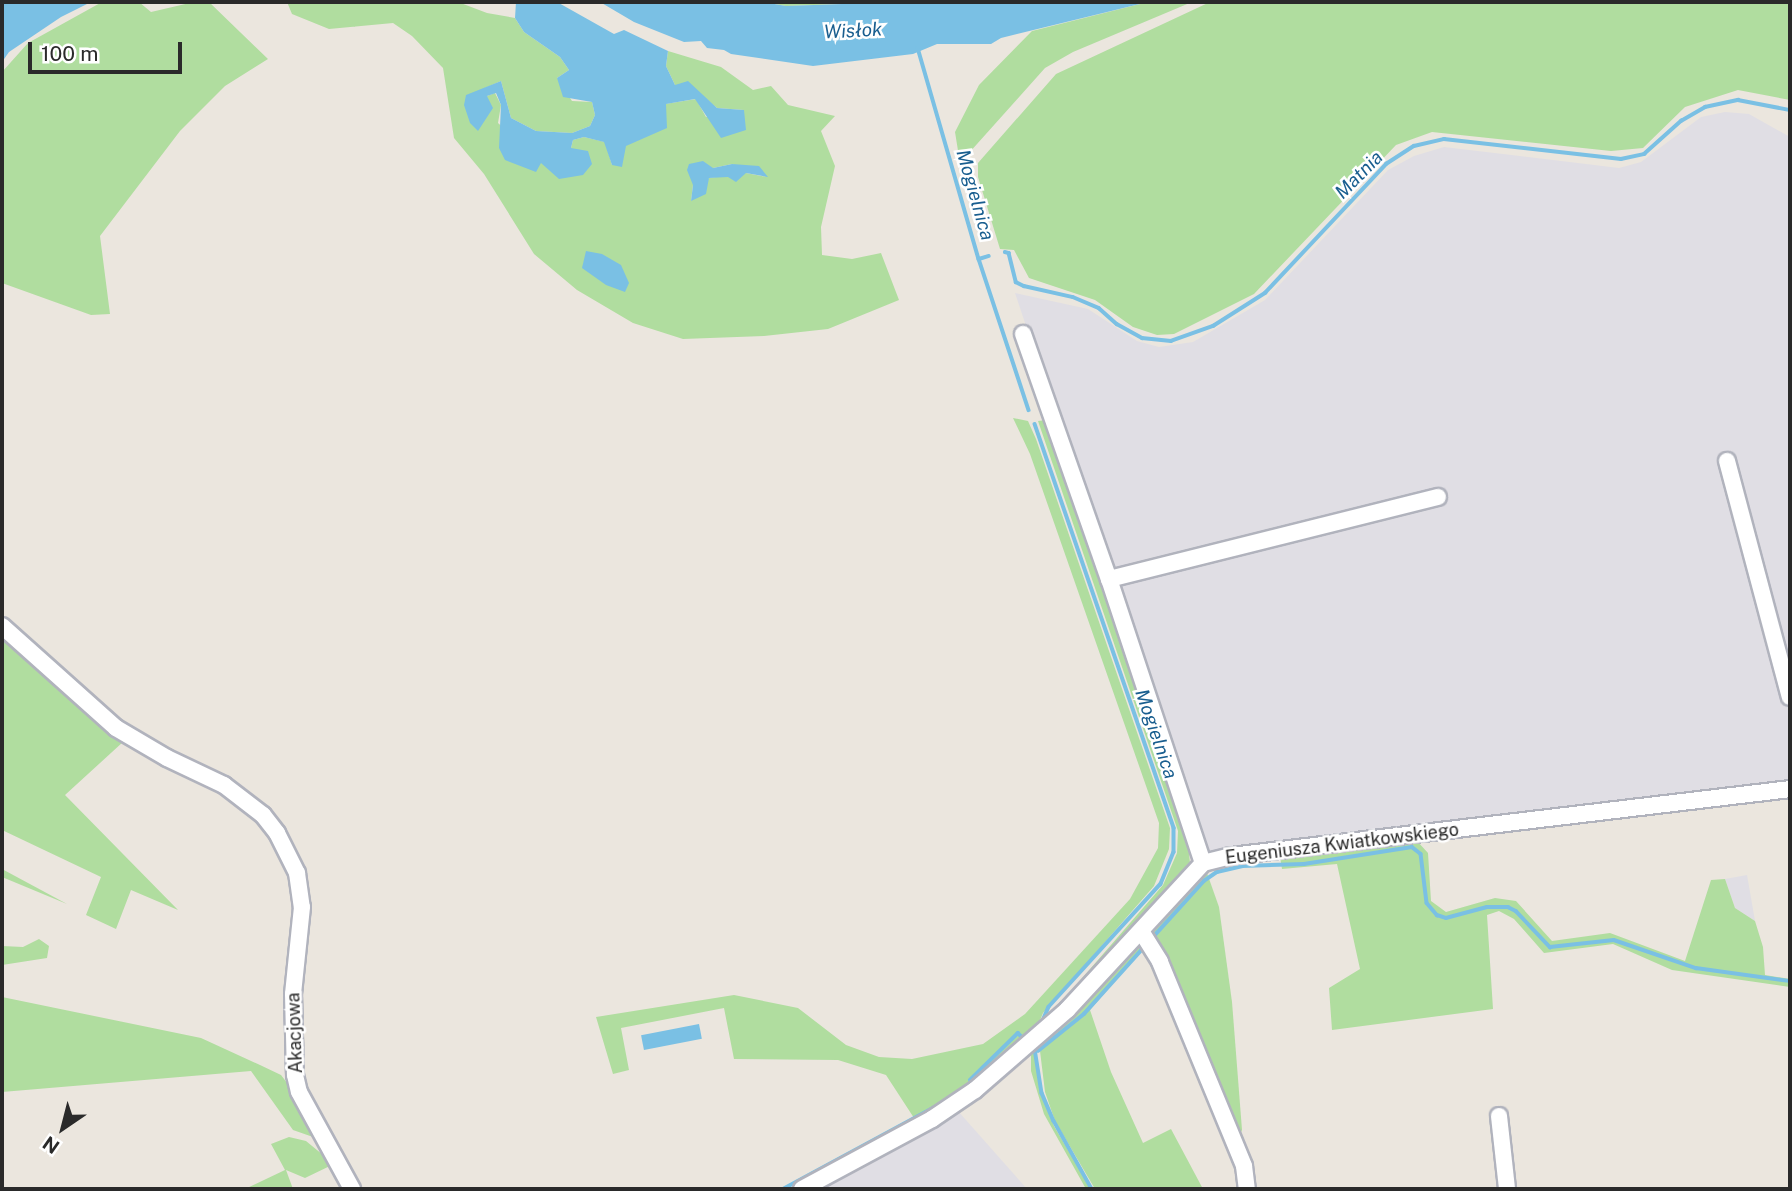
<!DOCTYPE html>
<html>
<head>
<meta charset="utf-8">
<style>
	body { margin:0 }
	#map { position:relative; width:1792px; height:1191px; overflow:hidden; background:#ebe6de; font-family:"Public Sans",sans-serif }
	div>[style] { position:absolute }
	.industrial>* { inset:0; background:#e0dee4 }
	.green>* { inset:0; background:#b0dd9f }
	.water>* { inset:0; background:#7ac0e4; transform-origin:0 0 }
	.stream>* { height:3.5px; margin:-1.75px; padding:0 1.75px; transform-origin:1.75px; border-radius:1.75px; background:#7ac0e4 }
	.roads { filter:drop-shadow(2px 0 #b1b3bd) drop-shadow(-2px 0 #b1b3bd) drop-shadow(0 2px #b1b3bd) drop-shadow(0 -2px #b1b3bd) }
	.minor>* { height:16px; margin:-8px; padding:0 8px; transform-origin:8px; border-radius:8px; background:#fff }
	span { translate:-50% -50%; white-space:nowrap; text-align:center; line-height:1.15; -webkit-text-stroke:5px #fff; paint-order:stroke }
	.street-label { font-size:18px; color:#2a2a2a }
	.water-label { font-size:19px; color:#195e8f; font-style:italic }
	.frame { position:absolute; inset:0; border:4px solid #2a2a2a; pointer-events:none }
	.north { position:absolute; left:28px; top:1093px; width:70px; height:70px; -webkit-text-stroke:5px #fff; paint-order:stroke; rotate:215deg; font-size:19px; font-weight:700; line-height:28px; text-align:center; color:#2a2a2a }
	.north::after { content:''; display:block; margin:auto; width:24px; height:32px; background:#2a2a2a; clip-path:polygon(50% 0,100% 100%,50% 72%,0 100%) }
	.scale { position:absolute; left:28px; top:42px; width:154px; height:32px; box-sizing:border-box; border:4px solid #2a2a2a; border-top:0; padding-left:9px; font-size:21px; line-height:24px; white-space:nowrap; color:#2a2a2a; -webkit-text-stroke:5px #fff; paint-order:stroke }
</style>
</head>
<body>
<div id="map">
	<div class="industrial">
		<i style="clip-path:polygon(1725px 112px,1749px 114px,1790px 137px,1790px 780px,1213px 855px,1209px 853px,1203px 848px,1187px 807px,1015px 293px,1088px 309px,1137px 341px,1159px 347px,1193px 342px,1265px 300px,1388px 170px,1414px 156px,1444px 147px,1619px 168px,1641px 162px,1701px 117px)"></i>
		<i style="clip-path:polygon(1747px 875px,1755px 921px,1735px 908px,1725px 879px)"></i>
		<i style="clip-path:polygon(958px 1111px,1027px 1189px,818px 1189px)"></i>
	</div>
	<div class="green">
		<i style="clip-path:polygon(102px 2px,139px 2px,151px 12px,194px 2px,209px 2px,268px 59px,225px 86px,180px 131px,100px 236px,110px 314px,91px 315px,2px 283px,2px 72px,28px 43px)"></i>
		<i style="clip-path:polygon(evenodd,287px 2px,458px 2px,487px 13px,515px 18px,524px 32px,560px 57px,569px 70px,557px 78px,572px 101px,592px 102px,595px 115px,590px 126px,572px 133px,536px 131px,511px 118px,501px 81px,485px 88px,487px 96px,495px 93px,501px 105px,498px 123px,541px 162px,571px 148px,573px 140px,584px 137px,605px 142px,612px 165px,625px 146px,665px 104px,696px 99px,706px 117px,744px 110px,717px 108px,704px 97px,675px 85px,666px 66px,668px 51px,721px 67px,753px 90px,771px 86px,788px 105px,835px 116px,821px 131px,835px 166px,821px 227px,822px 255px,852px 259px,881px 253px,899px 300px,828px 329px,764px 336px,683px 339px,633px 323px,577px 290px,534px 254px,484px 174px,454px 138px,443px 68px,412px 36px,393px 23px,329px 29px,292px 14px,287px 2px,732px 164px,767px 177px,746px 173px,709px 178px,691px 201px,693px 185px,713px 168px,732px 164px)"></i>
		<i style="clip-path:polygon(763px 2px,897px 2px,786px 6px)"></i>
		<i style="clip-path:polygon(1148px 2px,1192px 2px,1073px 52px,1045px 68px,960px 163px,955px 132px,979px 85px,1032px 31px)"></i>
		<i style="clip-path:polygon(1210px 2px,1790px 2px,1790px 100px,1738px 90px,1685px 107px,1643px 148px,1611px 151px,1432px 132px,1396px 145px,1254px 294px,1174px 334px,1157px 335px,1133px 327px,1095px 300px,1029px 278px,1014px 250px,1000px 249px,978px 177px,978px 163px,1056px 74px)"></i>
		<i style="clip-path:polygon(1013px 418px,1028px 421px,1036px 439px,1170px 828px,1169px 849px,1154px 886px,1043px 1013px,1036px 1030px,969px 1086px,914px 1118px,886px 1075px,838px 1060px,734px 1059px,724px 1008px,621px 1028px,629px 1070px,613px 1074px,596px 1017px,734px 995px,798px 1008px,846px 1045px,879px 1057px,912px 1059px,983px 1044px,1025px 1014px,1130px 899px,1158px 848px,1159px 823px,1030px 454px)"></i>
		<i style="clip-path:polygon(1046px 420px,1050px 424px,1188px 844px,1190px 863px,1188px 870px,1059px 1012px,1051px 1014px,1163px 885px,1177px 853px,1178px 831px,1038px 421px)"></i>
		<i style="clip-path:polygon(2px 637px,123px 742px,65px 795px,178px 910px,131px 890px,116px 929px,86px 915px,101px 877px,2px 830px)"></i>
		<i style="clip-path:polygon(1417px 841px,1428px 853px,1431px 901px,1446px 912px,1495px 898px,1516px 901px,1552px 941px,1610px 933px,1685px 961px,1711px 880px,1725px 879px,1735px 908px,1755px 921px,1763px 947px,1765px 975px,1790px 979px,1790px 987px,1672px 970px,1613px 944px,1544px 953px,1514px 919px,1499px 911px,1487px 915px,1493px 1009px,1332px 1030px,1329px 988px,1360px 969px,1337px 864px,1282px 869px,1280px 857px)"></i>
		<i style="clip-path:polygon(2px 869px,67px 904px,2px 877px)"></i>
		<i style="clip-path:polygon(1207px 873px,1219px 907px,1232px 1002px,1242px 1130px,1237px 1141px,1150px 932px)"></i>
		<i style="clip-path:polygon(39px 939px,49px 946px,47px 958px,2px 965px,2px 946px,23px 947px)"></i>
		<i style="clip-path:polygon(1144px 939px,1147px 944px,1090px 1010px,1111px 1072px,1143px 1143px,1171px 1129px,1203px 1189px,1095px 1189px,1055px 1121px,1045px 1092px,1040px 1051px,1036px 1051px,1041px 1093px,1054px 1126px,1091px 1189px,1086px 1189px,1044px 1114px,1031px 1071px,1031px 1054px,1081px 1008px)"></i>
		<i style="clip-path:polygon(2px 997px,201px 1038px,260px 1065px,281px 1075px,297px 1096px,321px 1145px,313px 1137px,293px 1130px,251px 1071px,2px 1092px)"></i>
		<i style="clip-path:polygon(289px 1137px,306px 1141px,334px 1164px,305px 1178px,286px 1170px,293px 1189px,245px 1189px,285px 1170px,271px 1144px)"></i>
	</div>
	<div class="water">
		<i style="clip-path:polygon(2px 2px,91px 2px,61px 17px,9px 52px,2px 62px)"></i>
		<i style="clip-path:polygon(516px 2px,557px 2px,614px 34px,624px 30px,668px 51px,666px 66px,675px 85px,688px 81px,717px 108px,744px 110px,746px 130px,721px 138px,695px 99px,666px 104px,667px 128px,626px 146px,622px 167px,612px 165px,604px 142px,584px 137px,573px 140px,571px 148px,588px 151px,592px 164px,583px 175px,559px 179px,541px 163px,536px 172px,505px 160px,499px 148px,501px 105px,496px 93px,487px 96px,493px 108px,478px 131px,470px 123px,464px 105px,466px 95px,501px 81px,511px 118px,536px 131px,572px 133px,590px 126px,595px 115px,592px 102px,563px 97px,557px 78px,569px 70px,560px 57px,524px 32px,515px 18px)"></i>
		<i style="clip-path:polygon(600px 2px,763px 2px,786px 6px,897px 2px,1148px 2px,1001px 38px,991px 44px,937px 44px,913px 54px,813px 66px,731px 54px,724px 50px,707px 48px,701px 41px,684px 42px,634px 22px)"></i>
		<i style="clip-path:polygon(703px 161px,713px 168px,732px 164px,759px 166px,768px 177px,746px 173px,736px 182px,728px 177px,709px 178px,706px 194px,691px 201px,693px 185px,687px 170px,689px 164px)"></i>
		<i style="clip-path:polygon(586px 251px,602px 254px,621px 265px,629px 283px,625px 292px,606px 285px,582px 268px)"></i>
		<i style="left:699px;top:1024px;width:15px;height:59px;rotate:79deg"></i>
	</div>
	<div class="stream">
		<i style="left:918px;top:48px;width:220px;rotate:73.9deg"></i>
		<i style="left:979px;top:259px;width:159px;rotate:71.7deg"></i>
		<i style="left:1005px;top:252px;width:4px;rotate:14deg"></i>
		<i style="left:1009px;top:253px;width:30px;rotate:76deg"></i>
		<i style="left:1016px;top:282px;width:9px;rotate:27deg"></i>
		<i style="left:1024px;top:286px;width:50px;rotate:12.7deg"></i>
		<i style="left:1073px;top:297px;width:28px;rotate:23deg"></i>
		<i style="left:1099px;top:308px;width:24px;rotate:42deg"></i>
		<i style="left:1117px;top:324px;width:29px;rotate:29deg"></i>
		<i style="left:1142px;top:338px;width:29px;rotate:6deg"></i>
		<i style="left:1171px;top:341px;width:45px;rotate:-19.7deg"></i>
		<i style="left:1213px;top:326px;width:62px;rotate:-32.4deg"></i>
		<i style="left:1265px;top:293px;width:177px;rotate:-46.8deg"></i>
		<i style="left:1386px;top:164px;width:33px;rotate:-33deg"></i>
		<i style="left:1414px;top:146px;width:31px;rotate:-13deg"></i>
		<i style="left:1444px;top:139px;width:178px;rotate:6.4deg"></i>
		<i style="left:1621px;top:159px;width:24px;rotate:-12deg"></i>
		<i style="left:1644px;top:154px;width:50px;rotate:-41.7deg"></i>
		<i style="left:1681px;top:121px;width:28px;rotate:-30deg"></i>
		<i style="left:1705px;top:107px;width:34px;rotate:-12deg"></i>
		<i style="left:1738px;top:100px;width:53px;rotate:10.9deg"></i>
		<i style="left:979px;top:259px;width:10px;rotate:-17deg"></i>
		<i style="left:1035px;top:424px;width:427px;rotate:71deg"></i>
		<i style="left:1174px;top:828px;width:24px;rotate:90deg"></i>
		<i style="left:1174px;top:852px;width:35px;rotate:112deg"></i>
		<i style="left:1161px;top:884px;width:166px;rotate:132.3deg"></i>
		<i style="left:1049px;top:1007px;width:13px;rotate:113deg"></i>
		<i style="left:1155px;top:935px;width:73px;rotate:-47.8deg"></i>
		<i style="left:1204px;top:881px;width:16px;rotate:-35deg"></i>
		<i style="left:1217px;top:872px;width:26px;rotate:-13deg"></i>
		<i style="left:1242px;top:866px;width:62px;rotate:-1.8deg"></i>
		<i style="left:1304px;top:864px;width:109px;rotate:-8.9deg"></i>
		<i style="left:1412px;top:847px;width:11px;rotate:38deg"></i>
		<i style="left:1421px;top:854px;width:49px;rotate:83deg"></i>
		<i style="left:1427px;top:903px;width:16px;rotate:50deg"></i>
		<i style="left:1437px;top:915px;width:9px;rotate:18deg"></i>
		<i style="left:1446px;top:918px;width:42px;rotate:-15deg"></i>
		<i style="left:1487px;top:907px;width:21px"></i>
		<i style="left:1508px;top:907px;width:9px;rotate:27deg"></i>
		<i style="left:1516px;top:911px;width:50px;rotate:46.6deg"></i>
		<i style="left:1550px;top:947px;width:64px;rotate:-6.2deg"></i>
		<i style="left:1614px;top:940px;width:87px;rotate:18.9deg"></i>
		<i style="left:1696px;top:968px;width:95px;rotate:7.9deg"></i>
		<i style="left:1035px;top:1049px;width:45px;rotate:81deg"></i>
		<i style="left:1042px;top:1093px;width:30px;rotate:67deg"></i>
		<i style="left:1054px;top:1121px;width:78px;rotate:60.8deg"></i>
		<i style="left:1038px;top:1051px;width:59px;rotate:-38.8deg"></i>
		<i style="left:1084px;top:1014px;width:93px;rotate:-48.1deg"></i>
		<i style="left:970px;top:1080px;width:67px;rotate:-44.4deg"></i>
		<i style="left:1018px;top:1033px;width:7px;rotate:45deg"></i>
		<i style="left:783px;top:1189px;width:181px;rotate:-28.4deg"></i>
	</div>
	<div class="roads">
		<div class="minor">
			<i style="left:1023px;top:334px;width:260px;rotate:70.7deg"></i>
			<i style="left:1109px;top:579px;width:299px;rotate:71.7deg"></i>
			<i style="left:1727px;top:461px;width:244px;rotate:75.1deg"></i>
			<i style="left:1109px;top:579px;width:339px;rotate:-14deg"></i>
			<i style="left:2px;top:626px;width:153px;rotate:41.8deg"></i>
			<i style="left:116px;top:728px;width:59px;rotate:30.5deg"></i>
			<i style="left:167px;top:758px;width:63px;rotate:25.3deg"></i>
			<i style="left:224px;top:785px;width:49px;rotate:37.6deg"></i>
			<i style="left:263px;top:815px;width:23px;rotate:52deg"></i>
			<i style="left:277px;top:833px;width:45px;rotate:63.4deg"></i>
			<i style="left:297px;top:873px;width:34px;rotate:82deg"></i>
			<i style="left:302px;top:907px;width:87px;rotate:95.9deg"></i>
			<i style="left:293px;top:994px;width:81px;rotate:88.6deg"></i>
			<i style="left:295px;top:1075px;width:17px;rotate:77deg"></i>
			<i style="left:299px;top:1092px;width:111px;rotate:61.3deg"></i>
			<i style="left:1141px;top:931px;width:36px;rotate:58deg"></i>
			<i style="left:1160px;top:962px;width:221px;rotate:67.6deg"></i>
			<i style="left:1244px;top:1166px;width:23px;rotate:83deg"></i>
			<i style="left:1499px;top:1116px;width:73px;rotate:83.7deg"></i>
			<i style="left:802px;top:1189px;width:148px;rotate:-28.3deg"></i>
			<i style="left:932px;top:1119px;width:52px;rotate:-34deg"></i>
			<i style="left:975px;top:1090px;width:122px;rotate:-41deg"></i>
			<i style="left:1067px;top:1010px;width:200px;rotate:-47.2deg"></i>
			<i style="left:1203px;top:863px;width:29px;rotate:-14deg"></i>
			<i style="left:1231px;top:856px;width:563px;rotate:-6.83deg"></i>
		</div>
	</div>
	<div class="street-label">
		<span style="left:1342px;top:844px;rotate:-7deg">Eugeniusza Kwiatkowskiego</span>
		<span style="left:295px;top:1033px;rotate:-92deg">Akacjowa</span>
	</div>
	<div class="water-label">
		<span style="left:853px;top:31px;rotate:-3deg">Wisłok</span>
		<span style="left:1359px;top:175px;rotate:-45deg">Matnia</span>
		<span style="left:975px;top:195px;rotate:74deg">Mogielnica</span>
		<span style="left:1156px;top:734px;rotate:71deg">Mogielnica</span>
	</div>
	<div class="frame"></div>
	<div class="north">N</div>
	<div class="scale">100 m</div>
</div>
</body>
</html>
